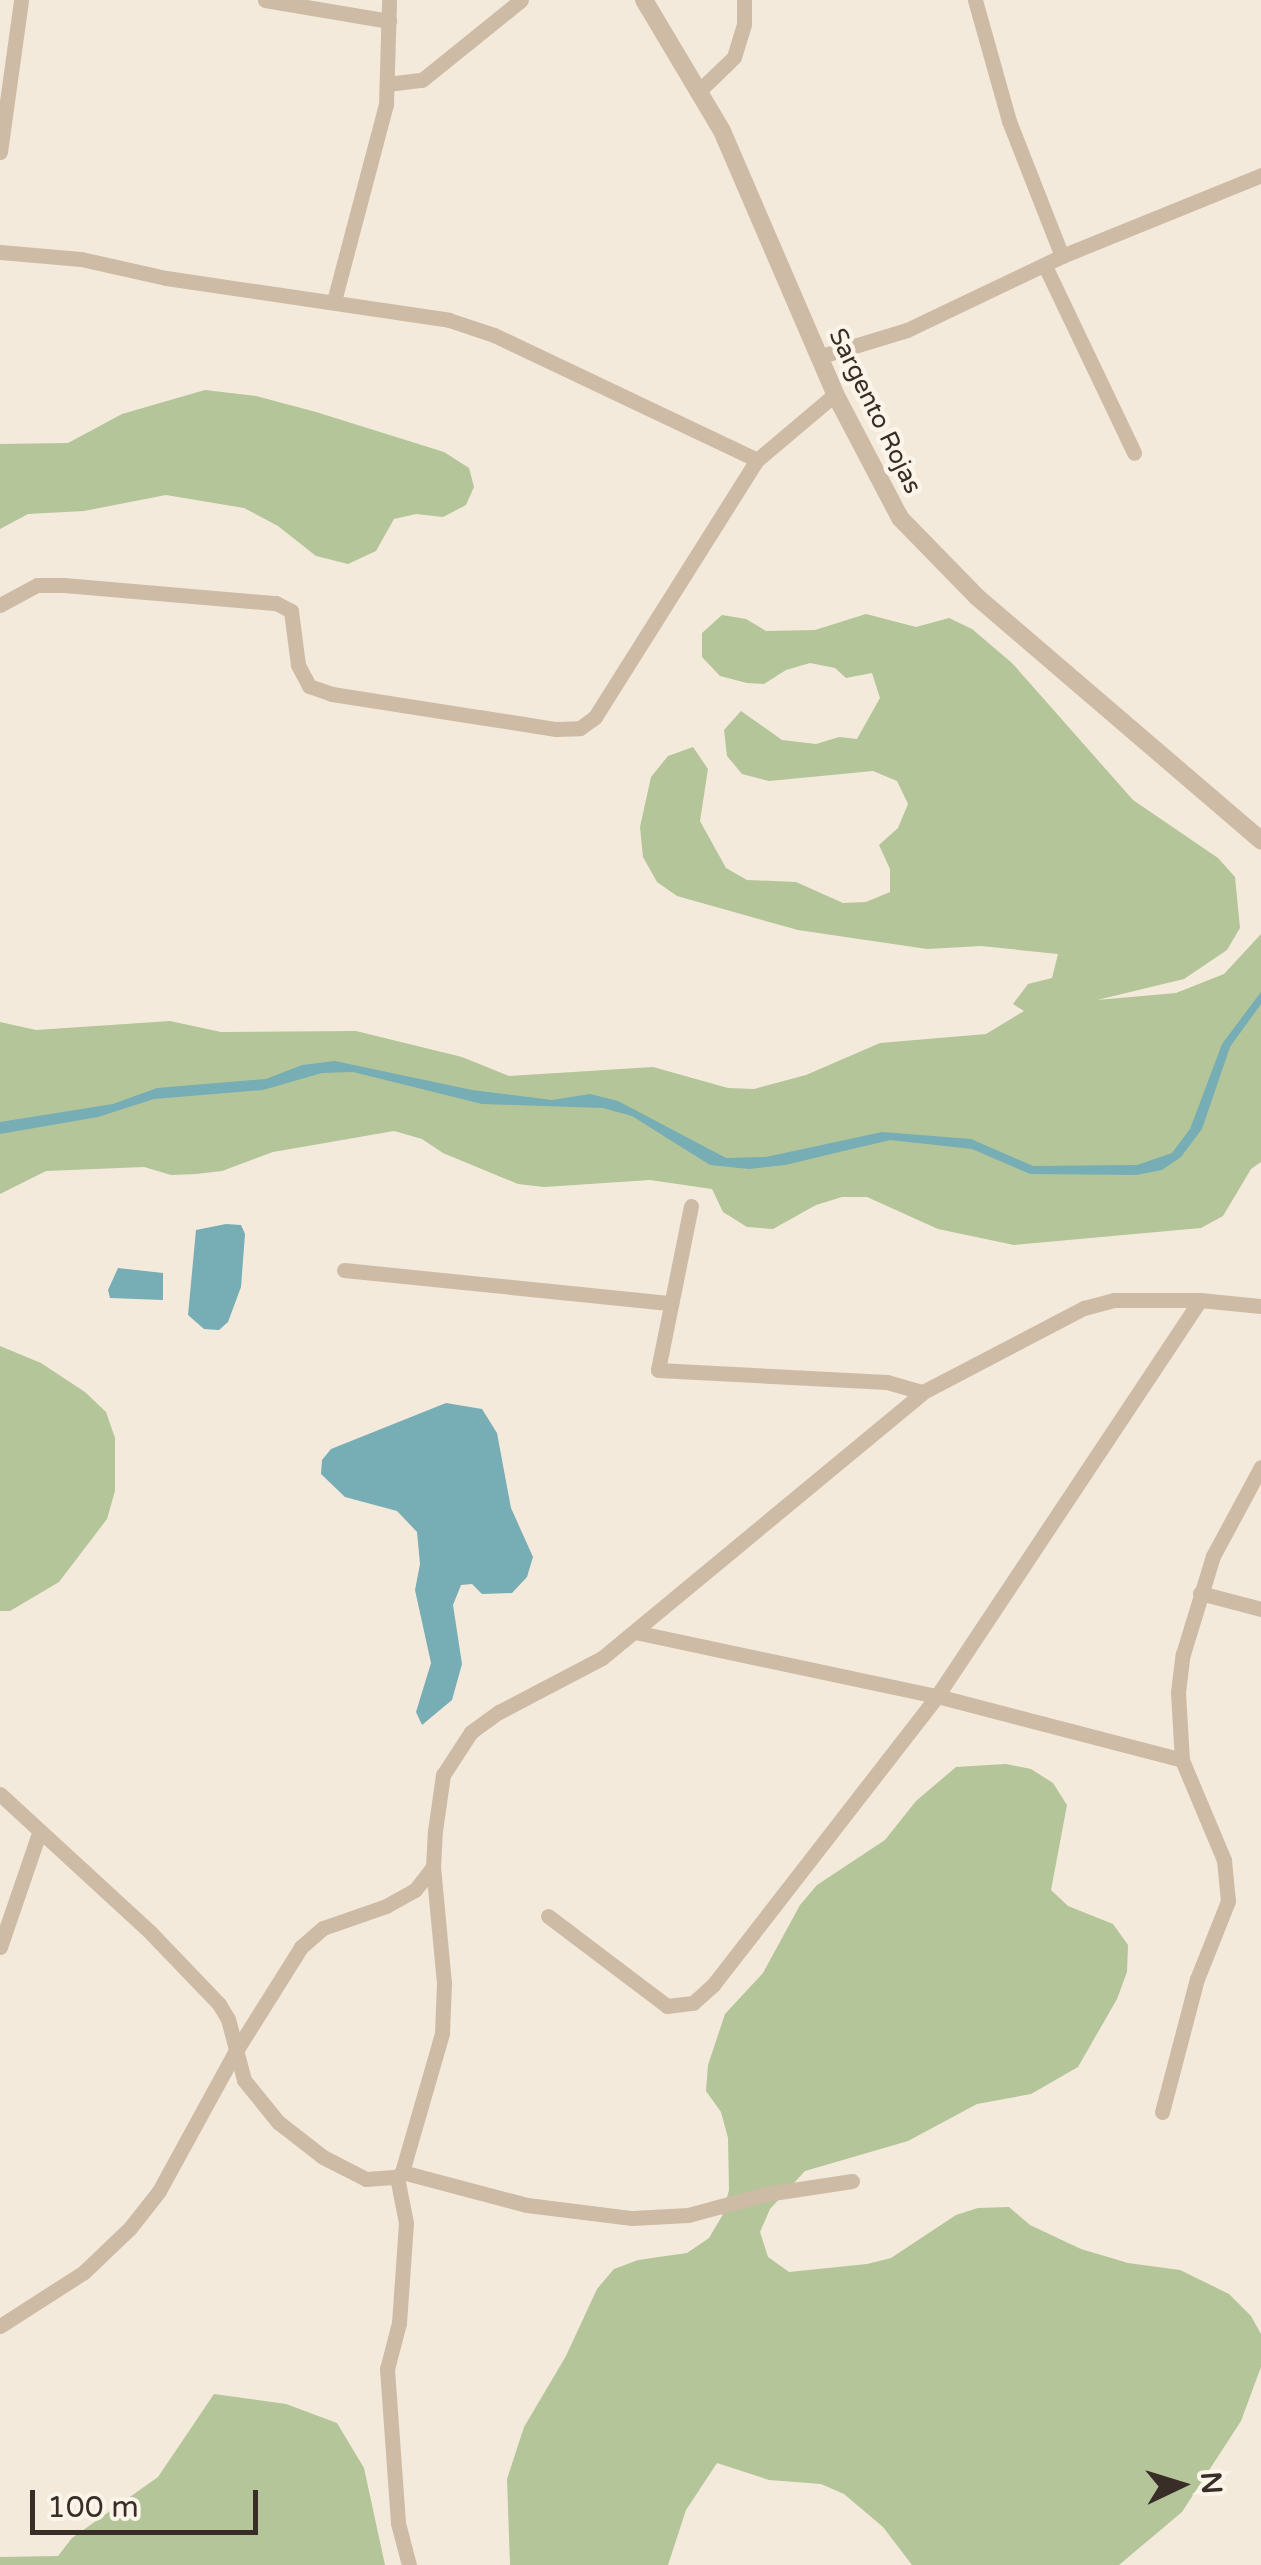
<!DOCTYPE html>
<html>
<head>
<meta charset="utf-8">
<style>
	body { margin:0 }
	#map { position:relative; width:1261px; height:2565px; overflow:hidden; background:#f4eadb; font-family:"Varela Round",sans-serif }
	div>[style] { position:absolute }
	.green>* { inset:0; background:#b3c599 }
	.water>* { inset:0; background:#77adb4 }
	.minor>* { height:15px; margin:-7.5px; padding:0 7.5px; transform-origin:7.5px; border-radius:7.5px; background:#cebba5 }
	.tertiary>* { height:18px; margin:-9px; padding:0 9px; transform-origin:9px; border-radius:9px; background:#cebba5 }
	span { translate:-50% -50%; white-space:nowrap; text-align:center; line-height:1.15; -webkit-text-stroke:9px #fbf4e8; paint-order:stroke }
	.street-label { font-size:25px; color:#392e27 }
	.north { position:absolute; left:1131px; top:2435px; width:100px; height:100px; -webkit-text-stroke:8px #fbf4e8; paint-order:stroke; rotate:86deg; font-size:28px; font-weight:700; line-height:40px; text-align:center; color:#392e27 }
	.north::after { content:''; display:block; margin:auto; width:35px; height:45px; background:#392e27; clip-path:polygon(50% 0,100% 100%,50% 72%,0 100%) }
	.scale { position:absolute; left:30px; top:2490px; width:228px; height:45px; box-sizing:border-box; border:5px solid #392e27; border-top:0; padding-left:12px; font-size:30px; line-height:35px; white-space:nowrap; color:#392e27; -webkit-text-stroke:8px #fbf4e8; paint-order:stroke }
</style>
</head>
<body>
<div id="map">
	<div class="green">
		<i style="clip-path:polygon(205px 390px,256px 396px,316px 412px,444px 452px,469px 468px,474px 487px,466px 505px,443px 517px,416px 514px,394px 519px,376px 551px,348px 564px,316px 556px,278px 526px,244px 508px,166px 495px,84px 511px,28px 514px,0 529px,0 444px,68px 443px,122px 414px)"></i>
		<i style="clip-path:polygon(866px 614px,916px 627px,949px 618px,972px 629px,1012px 663px,1133px 800px,1218px 858px,1235px 877px,1240px 928px,1227px 950px,1184px 979px,1097px 1000px,1176px 993px,1224px 974px,1261px 934px,1261px 1162px,1251px 1169px,1223px 1216px,1201px 1228px,1014px 1245px,938px 1229px,867px 1197px,842px 1197px,816px 1205px,773px 1229px,747px 1227px,723px 1212px,712px 1189px,650px 1180px,544px 1187px,518px 1184px,443px 1153px,422px 1139px,394px 1131px,273px 1152px,222px 1171px,196px 1174px,171px 1175px,144px 1167px,46px 1171px,0 1194px,0 1022px,36px 1030px,170px 1021px,221px 1032px,356px 1031px,462px 1057px,509px 1076px,653px 1067px,728px 1088px,754px 1089px,806px 1075px,880px 1043px,986px 1034px,1024px 1011px,1013px 1004px,1028px 984px,1052px 978px,1058px 954px,981px 946px,927px 949px,798px 930px,677px 896px,657px 882px,643px 857px,640px 827px,651px 777px,668px 756px,693px 747px,708px 769px,700px 821px,726px 868px,747px 880px,796px 882px,843px 903px,866px 902px,890px 892px,890px 869px,879px 845px,898px 828px,908px 804px,897px 781px,873px 771px,769px 781px,742px 774px,727px 756px,724px 730px,741px 711px,782px 740px,816px 744px,839px 737px,857px 739px,880px 698px,872px 673px,846px 678px,835px 668px,810px 663px,786px 670px,764px 684px,747px 683px,720px 676px,702px 657px,702px 633px,722px 615px,746px 619px,766px 631px,815px 630px)"></i>
		<i style="clip-path:polygon(0 1346px,41px 1363px,85px 1392px,106px 1412px,115px 1438px,115px 1491px,107px 1519px,59px 1582px,10px 1611px,0 1611px)"></i>
		<i style="clip-path:polygon(1006px 1764px,1031px 1769px,1053px 1783px,1067px 1805px,1051px 1890px,1068px 1906px,1113px 1924px,1128px 1945px,1127px 1972px,1117px 1999px,1078px 2067px,1031px 2094px,977px 2104px,908px 2141px,805px 2171px,770px 2209px,760px 2232px,768px 2257px,789px 2272px,867px 2264px,891px 2258px,956px 2215px,978px 2208px,1009px 2207px,1030px 2225px,1081px 2249px,1128px 2263px,1180px 2270px,1229px 2294px,1251px 2316px,1261px 2334px,1261px 2367px,1241px 2421px,1182px 2512px,1119px 2565px,912px 2565px,883px 2527px,844px 2494px,821px 2484px,769px 2480px,717px 2463px,686px 2510px,668px 2565px,510px 2565px,507px 2479px,524px 2427px,566px 2356px,597px 2289px,614px 2269px,638px 2260px,687px 2253px,709px 2238px,722px 2216px,729px 2190px,728px 2138px,721px 2112px,706px 2091px,708px 2065px,725px 2014px,763px 1973px,800px 1905px,817px 1885px,885px 1840px,916px 1801px,956px 1767px)"></i>
		<i style="clip-path:polygon(214px 2394px,286px 2404px,337px 2423px,364px 2468px,385px 2565px,0 2565px,0 2557px,58px 2556px,72px 2538px,158px 2477px)"></i>
	</div>
	<div class="water">
		<i style="clip-path:polygon(1261px 992px,1261px 1004px,1230px 1047px,1202px 1129px,1181px 1157px,1162px 1170px,1136px 1175px,1030px 1174px,972px 1149px,890px 1140px,785px 1165px,749px 1169px,710px 1165px,632px 1116px,603px 1108px,482px 1104px,353px 1072px,322px 1073px,263px 1090px,154px 1099px,98px 1117px,0 1134px,0 1122px,113px 1104px,157px 1088px,266px 1079px,302px 1065px,335px 1061px,472px 1090px,552px 1100px,590px 1094px,618px 1101px,726px 1158px,766px 1157px,882px 1132px,971px 1139px,1033px 1166px,1137px 1165px,1172px 1153px,1190px 1129px,1222px 1044px)"></i>
		<i style="clip-path:polygon(226px 1224px,241px 1225px,245px 1234px,241px 1287px,228px 1322px,219px 1330px,204px 1329px,188px 1315px,196px 1230px)"></i>
		<i style="clip-path:polygon(118px 1268px,163px 1273px,163px 1300px,110px 1298px,108px 1290px)"></i>
		<i style="clip-path:polygon(446px 1403px,482px 1409px,497px 1433px,511px 1508px,533px 1557px,527px 1577px,512px 1593px,482px 1594px,472px 1584px,461px 1585px,453px 1605px,462px 1664px,452px 1700px,422px 1725px,416px 1712px,431px 1663px,415px 1590px,420px 1564px,417px 1532px,397px 1511px,345px 1497px,321px 1474px,322px 1460px,331px 1449px)"></i>
	</div>
	<div class="minor">
		<i style="left:265px;top:0;width:126px;rotate:9.6deg"></i>
		<i style="left:975px;top:0;width:126px;rotate:74.3deg"></i>
		<i style="left:1009px;top:121px;width:145px;rotate:68.6deg"></i>
		<i style="left:387px;top:84px;width:35px;rotate:-7deg"></i>
		<i style="left:422px;top:80px;width:127px;rotate:-38.9deg"></i>
		<i style="left:700px;top:90px;width:47px;rotate:-44.1deg"></i>
		<i style="left:734px;top:57px;width:34px;rotate:-73deg"></i>
		<i style="left:744px;top:24px;width:24px;rotate:-90deg"></i>
		<i style="left:0;top:152px;width:153px;rotate:-82.1deg"></i>
		<i style="left:0;top:252px;width:81px;rotate:4.9deg"></i>
		<i style="left:81px;top:259px;width:87px;rotate:12.6deg"></i>
		<i style="left:166px;top:278px;width:286px;rotate:8.4deg"></i>
		<i style="left:449px;top:320px;width:47px;rotate:18.4deg"></i>
		<i style="left:494px;top:335px;width:291px;rotate:25.4deg"></i>
		<i style="left:1045px;top:266px;width:207px;rotate:64.5deg"></i>
		<i style="left:334px;top:301px;width:204px;rotate:-75.2deg"></i>
		<i style="left:386px;top:104px;width:104px;rotate:-88.3deg"></i>
		<i style="left:818px;top:357px;width:93px;rotate:-16.9deg"></i>
		<i style="left:907px;top:330px;width:172px;rotate:-25.5deg"></i>
		<i style="left:1062px;top:256px;width:215px;rotate:-22.1deg"></i>
		<i style="left:0;top:605px;width:42px;rotate:-28.4deg"></i>
		<i style="left:37px;top:585px;width:27px"></i>
		<i style="left:64px;top:585px;width:213px;rotate:4.9deg"></i>
		<i style="left:276px;top:603px;width:17px;rotate:28deg"></i>
		<i style="left:291px;top:611px;width:54px;rotate:82.6deg"></i>
		<i style="left:298px;top:665px;width:24px;rotate:62deg"></i>
		<i style="left:309px;top:686px;width:24px;rotate:19deg"></i>
		<i style="left:332px;top:694px;width:149px;rotate:8.9deg"></i>
		<i style="left:479px;top:717px;width:78px;rotate:8.9deg"></i>
		<i style="left:556px;top:729px;width:24px;rotate:-2deg"></i>
		<i style="left:580px;top:728px;width:19px;rotate:-36deg"></i>
		<i style="left:595px;top:717px;width:304px;rotate:-57.8deg"></i>
		<i style="left:757px;top:460px;width:102px;rotate:-40.2deg"></i>
		<i style="left:691px;top:1206px;width:167px;rotate:101.4deg"></i>
		<i style="left:658px;top:1370px;width:229px;rotate:3deg"></i>
		<i style="left:887px;top:1382px;width:37px;rotate:16deg"></i>
		<i style="left:344px;top:1270px;width:329px;rotate:5.8deg"></i>
		<i style="left:1200px;top:1593px;width:63px;rotate:14.7deg"></i>
		<i style="left:635px;top:1632px;width:309px;rotate:12deg"></i>
		<i style="left:937px;top:1696px;width:253px;rotate:14.6deg"></i>
		<i style="left:0;top:1794px;width:202px;rotate:42.6deg"></i>
		<i style="left:149px;top:1931px;width:101px;rotate:46.2deg"></i>
		<i style="left:219px;top:2004px;width:17px;rotate:59deg"></i>
		<i style="left:228px;top:2019px;width:63px;rotate:75.3deg"></i>
		<i style="left:244px;top:2080px;width:54px;rotate:51deg"></i>
		<i style="left:278px;top:2122px;width:57px;rotate:37.9deg"></i>
		<i style="left:323px;top:2157px;width:48px;rotate:27.1deg"></i>
		<i style="left:366px;top:2179px;width:31px;rotate:-4deg"></i>
		<i style="left:397px;top:2177px;width:7px;rotate:-45deg"></i>
		<i style="left:402px;top:2172px;width:145px;rotate:-73.9deg"></i>
		<i style="left:442px;top:2033px;width:50px;rotate:-87.7deg"></i>
		<i style="left:444px;top:1983px;width:117px;rotate:-95.4deg"></i>
		<i style="left:433px;top:1867px;width:36px;rotate:-87deg"></i>
		<i style="left:435px;top:1831px;width:57px;rotate:-81.9deg"></i>
		<i style="left:443px;top:1775px;width:51px;rotate:-56.9deg"></i>
		<i style="left:471px;top:1732px;width:34px;rotate:-36deg"></i>
		<i style="left:499px;top:1712px;width:116px;rotate:-27.7deg"></i>
		<i style="left:602px;top:1658px;width:417px;rotate:-39.6deg"></i>
		<i style="left:923px;top:1392px;width:182px;rotate:-27.6deg"></i>
		<i style="left:1084px;top:1308px;width:31px;rotate:-15deg"></i>
		<i style="left:1114px;top:1300px;width:86px"></i>
		<i style="left:1200px;top:1300px;width:61px;rotate:5.6deg"></i>
		<i style="left:548px;top:1916px;width:149px;rotate:37.1deg"></i>
		<i style="left:667px;top:2006px;width:26px;rotate:-7deg"></i>
		<i style="left:693px;top:2003px;width:27px;rotate:-42deg"></i>
		<i style="left:713px;top:1985px;width:366px;rotate:-52.2deg"></i>
		<i style="left:937px;top:1696px;width:475px;rotate:-56.4deg"></i>
		<i style="left:0;top:1947px;width:120px;rotate:-71.1deg"></i>
		<i style="left:1162px;top:2112px;width:138px;rotate:-75.3deg"></i>
		<i style="left:1197px;top:1979px;width:84px;rotate:-68.3deg"></i>
		<i style="left:1228px;top:1901px;width:41px;rotate:-95.6deg"></i>
		<i style="left:1224px;top:1860px;width:108px;rotate:-112.8deg"></i>
		<i style="left:1182px;top:1760px;width:68px;rotate:-93.4deg"></i>
		<i style="left:1178px;top:1692px;width:38px;rotate:-83deg"></i>
		<i style="left:1183px;top:1654px;width:102px;rotate:-73deg"></i>
		<i style="left:1213px;top:1556px;width:101px;rotate:-61.7deg"></i>
		<i style="left:402px;top:2172px;width:129px;rotate:14.8deg"></i>
		<i style="left:527px;top:2205px;width:106px;rotate:7.1deg"></i>
		<i style="left:632px;top:2218px;width:56px;rotate:-3.1deg"></i>
		<i style="left:688px;top:2215px;width:81px;rotate:-15.1deg"></i>
		<i style="left:766px;top:2194px;width:87px;rotate:-8.6deg"></i>
		<i style="left:397px;top:2177px;width:47px;rotate:78.9deg"></i>
		<i style="left:406px;top:2223px;width:100px;rotate:94deg"></i>
		<i style="left:399px;top:2323px;width:48px;rotate:104.6deg"></i>
		<i style="left:387px;top:2369px;width:154px;rotate:85.9deg"></i>
		<i style="left:398px;top:2523px;width:43px;rotate:75.3deg"></i>
		<i style="left:0;top:2326px;width:100px;rotate:-32.7deg"></i>
		<i style="left:84px;top:2272px;width:64px;rotate:-43.7deg"></i>
		<i style="left:130px;top:2228px;width:47px;rotate:-51.9deg"></i>
		<i style="left:159px;top:2191px;width:156px;rotate:-61.3deg"></i>
		<i style="left:234px;top:2054px;width:126px;rotate:-57.9deg"></i>
		<i style="left:301px;top:1947px;width:29px;rotate:-41deg"></i>
		<i style="left:323px;top:1928px;width:67px;rotate:-19.2deg"></i>
		<i style="left:386px;top:1906px;width:33px;rotate:-29deg"></i>
		<i style="left:415px;top:1890px;width:29px;rotate:-52deg"></i>
	</div>
	<div class="tertiary">
		<i style="left:644px;top:0;width:152px;rotate:59.2deg"></i>
		<i style="left:722px;top:131px;width:286px;rotate:66.7deg"></i>
		<i style="left:835px;top:394px;width:140px;rotate:62.3deg"></i>
		<i style="left:900px;top:518px;width:110px;rotate:45.7deg"></i>
		<i style="left:977px;top:597px;width:374px;rotate:40.6deg"></i>
	</div>
	<div class="street-label">
		<span style="left:875px;top:411px;rotate:64deg">Sargento Rojas</span>
	</div>
	<div class="north">N</div>
	<div class="scale">100 m</div>
</div>
</body>
</html>
